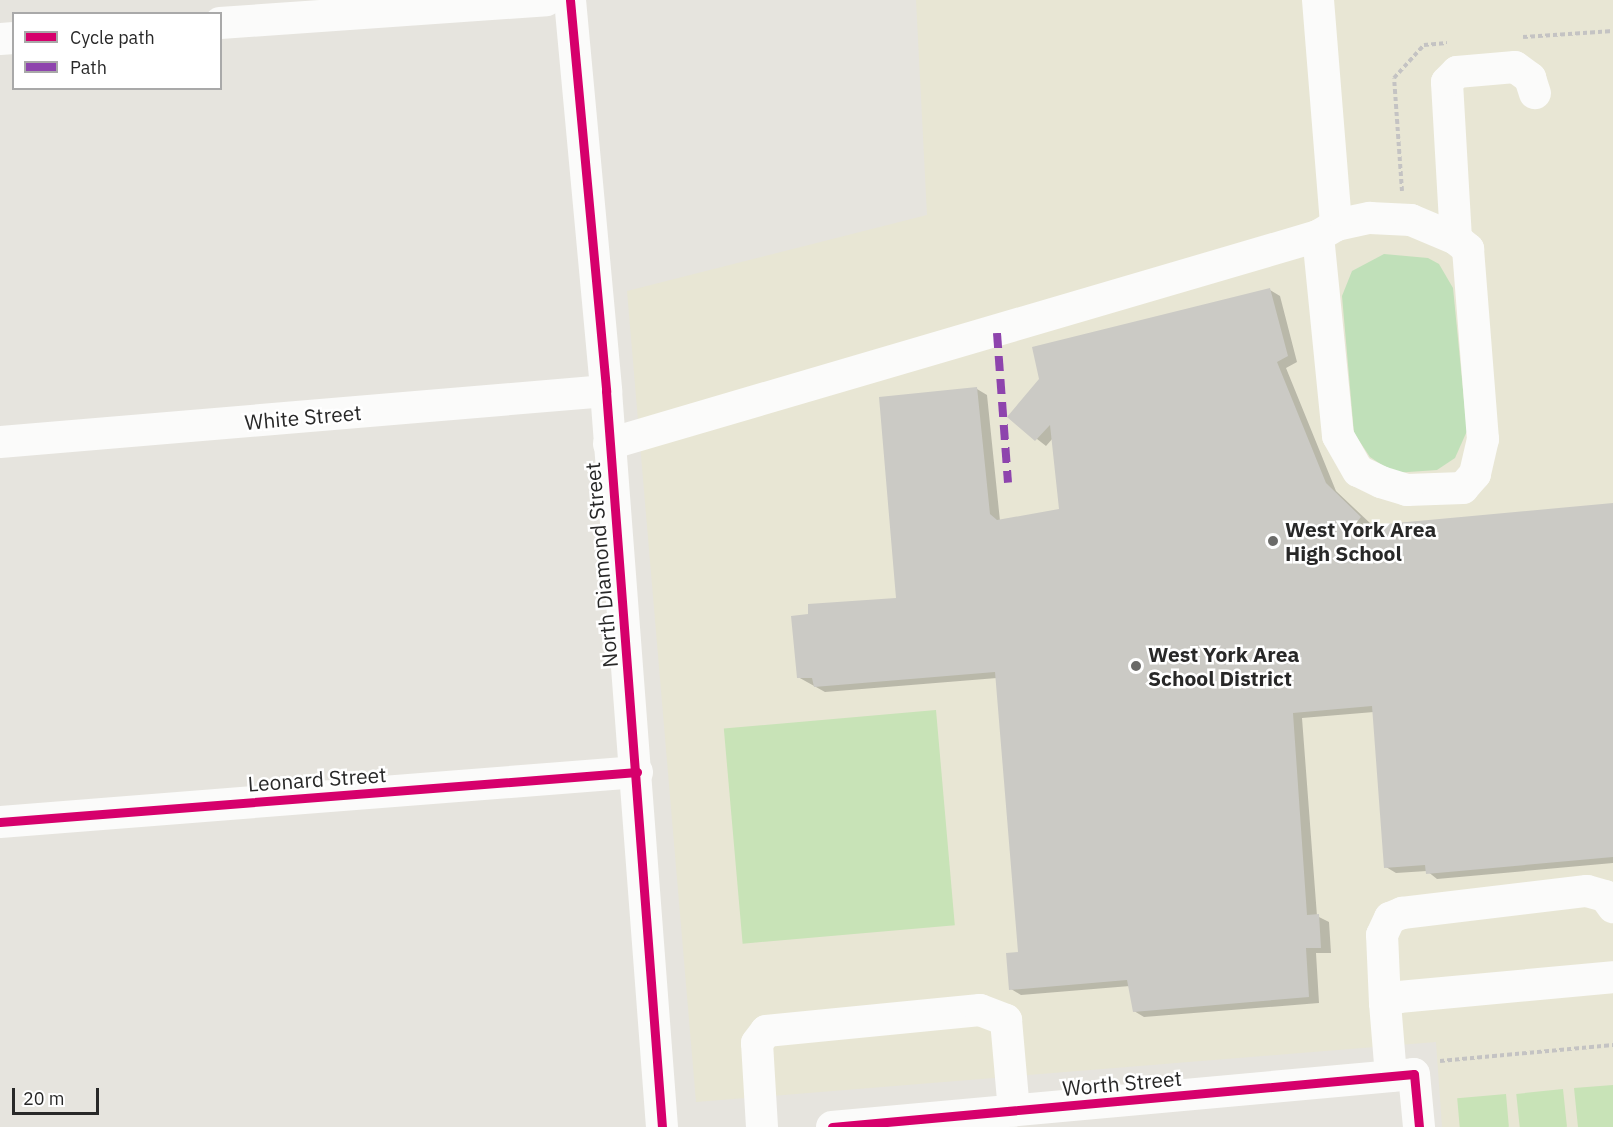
<!DOCTYPE html>
<html>
<head>
<meta charset="utf-8">
<style>
	body { margin:0 }
	#map { position:relative; width:1613px; height:1127px; overflow:hidden; background:#e6e4de; font-family:"IBM Plex Sans",sans-serif }
	div>[style] { position:absolute }
	.education>* { inset:0; background:#e8e6d4 }
	.green>* { inset:0; background:#c0e0b9 }
	.pitch>* { inset:0; background:#c8e3b7; transform-origin:0 0 }
	.shadow>* { inset:0; background:#0003 }
	.building>* { inset:0; background:#cbcac5 }
	.path>* { height:4px; margin-top:-2px; transform-origin:0; background:repeating-linear-gradient(90deg,#c4c3c3 0 4.5px,transparent 0 7.5px) }
	.minor>* { height:32px; margin:-16px; padding:0 16px; transform-origin:16px; border-radius:16px; background:#fbfbfa }
	.quiet>* { height:8px; margin-top:-4px; transform-origin:0; background:repeating-linear-gradient(90deg,#8e44ad 0 15px,transparent 0 23px) }
	.cycleway>* { height:9px; margin:-4.5px; padding:0 4.5px; transform-origin:4.5px; border-radius:4.5px; background:#d6006c }
	.dots>* { width:16px; height:16px; translate:-50% -50%; box-sizing:border-box; border:3px solid #fff; border-radius:50% }
	span { translate:-50% -50%; white-space:nowrap; text-align:center; line-height:1.15; -webkit-text-stroke:5px #fff; paint-order:stroke }
	.street-label { font-size:21px; color:#282828 }
	.poi-label { font-size:21px; color:#282828; font-weight:700 }
	.left { translate:0 -50%; text-align:left }
	.legend { position:absolute; left:12px; top:12px; width:210px; height:78px; box-sizing:border-box; background:#fff; border:2px solid #a9a9a9; margin:0; padding:8px 10px; list-style:none; font-size:18px; color:#282828 }
	.legend li { display:flex; align-items:center; gap:12px; height:30px }
	.legend b { width:30px; border:2px solid #a9a9a9 }
	.scale { position:absolute; left:12px; top:1088px; width:87px; height:27px; box-sizing:border-box; border:3px solid #282828; border-top:0; padding-left:8px; font-size:18px; line-height:21px; white-space:nowrap; color:#282828; -webkit-text-stroke:4px #fff; paint-order:stroke }
</style>
</head>
<body>
<div id="map">
	<div class="education">
		<i style="clip-path:polygon(916px 0,1613px 0,1613px 1127px,1442px 1127px,1436px 1042px,696px 1102px,627px 291px,927px 215px)"></i>
	</div>
	<div class="green">
		<i style="clip-path:polygon(1384px 254px,1428px 258px,1439px 264px,1453px 288px,1467px 431px,1455px 458px,1437px 470px,1394px 473px,1370px 457px,1354px 433px,1342px 296px,1352px 271px)"></i>
	</div>
	<div class="pitch">
		<i style="left:936px;top:710px;width:216px;height:213px;rotate:85deg"></i>
		<i style="clip-path:polygon(1613px 1085px,1613px 1127px,1578px 1127px,1574px 1088px)"></i>
		<i style="left:1563px;top:1089px;width:38px;height:47px;rotate:84deg"></i>
		<i style="left:1506px;top:1094px;width:33px;height:49px;rotate:85deg"></i>
	</div>
	<div class="shadow">
		<i style="clip-path:polygon(1270px 290px,1280px 296px,1297px 362px,1286px 368px,1336px 491px,1371px 524px,1368px 527px,1613px 504px,1613px 863px,1437px 879px,1427px 871px,1396px 873px,1386px 867px,1374px 712px,1302px 718px,1317px 916px,1329px 922px,1331px 953px,1316px 953px,1319px 1003px,1144px 1017px,1134px 1011px,1130px 986px,1021px 995px,1011px 989px,1019px 953px,997px 678px,825px 692px,798px 677px,898px 599px,977px 389px,987px 395px,1000px 521px,1061px 510px,1053px 438px,1046px 446px,1009px 417px)"></i>
	</div>
	<div class="building">
		<i style="clip-path:polygon(1270px 288px,1288px 356px,1277px 362px,1326px 483px,1361px 517px,1353px 527px,1613px 503px,1613px 857px,1426px 874px,1425px 865px,1384px 868px,1372px 706px,1293px 713px,1307px 915px,1319px 914px,1321px 948px,1306px 948px,1309px 997px,1133px 1012px,1127px 980px,1009px 990px,1006px 953px,1018px 952px,995px 672px,814px 687px,812px 678px,797px 678px,791px 616px,808px 614px,808px 604px,896px 598px,879px 397px,977px 387px,990px 514px,997px 520px,1059px 509px,1050px 425px,1035px 441px,1007px 417px,1039px 379px,1032px 347px)"></i>
	</div>
	<div class="path">
		<i style="left:1523px;top:37px;width:90px;rotate:-3.8deg"></i>
		<i style="left:1402px;top:191px;width:113px;rotate:-94deg"></i>
		<i style="left:1394px;top:78px;width:45px;rotate:-47.7deg"></i>
		<i style="left:1424px;top:45px;width:23px;rotate:-5deg"></i>
		<i style="left:1440px;top:1061px;width:174px;rotate:-5.3deg"></i>
	</div>
	<div class="minor">
		<i style="left:570px;top:0;width:393px;rotate:84.7deg"></i>
		<i style="left:606px;top:391px;width:738px;rotate:85.65deg"></i>
		<i style="left:1318px;top:0;width:226px;rotate:85.4deg"></i>
		<i style="left:220px;top:23px;width:327px;rotate:-4deg"></i>
		<i style="left:0;top:39px;width:14px;rotate:-4deg"></i>
		<i style="left:1370px;top:218px;width:41px;rotate:2.8deg"></i>
		<i style="left:1411px;top:220px;width:49px;rotate:22.9deg"></i>
		<i style="left:1456px;top:239px;width:16px;rotate:40deg"></i>
		<i style="left:1468px;top:249px;width:191px;rotate:85.5deg"></i>
		<i style="left:1483px;top:439px;width:36px;rotate:103deg"></i>
		<i style="left:1475px;top:474px;width:18px;rotate:131deg"></i>
		<i style="left:1463px;top:488px;width:56px;rotate:178deg"></i>
		<i style="left:1407px;top:490px;width:27px;rotate:-163deg"></i>
		<i style="left:1381px;top:482px;width:25px;rotate:-154deg"></i>
		<i style="left:1358px;top:471px;width:40px;rotate:-119.7deg"></i>
		<i style="left:1338px;top:436px;width:201px;rotate:-95.7deg"></i>
		<i style="left:1318px;top:236px;width:21px;rotate:-31deg"></i>
		<i style="left:1336px;top:225px;width:35px;rotate:-12deg"></i>
		<i style="left:1456px;top:239px;width:157px;rotate:-93.3deg"></i>
		<i style="left:1447px;top:82px;width:14px;rotate:-45deg"></i>
		<i style="left:1457px;top:72px;width:58px;rotate:-4.9deg"></i>
		<i style="left:1515px;top:67px;width:19px;rotate:36deg"></i>
		<i style="left:1530px;top:78px;width:16px;rotate:72deg"></i>
		<i style="left:0;top:442px;width:608px;rotate:-4.81deg"></i>
		<i style="left:609px;top:444px;width:739px;rotate:-16.35deg"></i>
		<i style="left:0;top:822px;width:639px;rotate:-4.49deg"></i>
		<i style="left:1385px;top:1003px;width:68px;rotate:-92.5deg"></i>
		<i style="left:1382px;top:935px;width:19px;rotate:-65deg"></i>
		<i style="left:1390px;top:918px;width:13px;rotate:-23deg"></i>
		<i style="left:1402px;top:913px;width:186px;rotate:-6.8deg"></i>
		<i style="left:1587px;top:891px;width:19px;rotate:16deg"></i>
		<i style="left:1605px;top:896px;width:14px;rotate:54deg"></i>
		<i style="left:1391px;top:1076px;width:73px;rotate:-94.7deg"></i>
		<i style="left:1385px;top:1003px;width:15px;rotate:-23deg"></i>
		<i style="left:1399px;top:997px;width:215px;rotate:-5.3deg"></i>
		<i style="left:762px;top:1127px;width:84px;rotate:-93.4deg"></i>
		<i style="left:757px;top:1043px;width:15px;rotate:-53deg"></i>
		<i style="left:766px;top:1031px;width:215px;rotate:-5.6deg"></i>
		<i style="left:980px;top:1010px;width:28px;rotate:21deg"></i>
		<i style="left:1006px;top:1020px;width:91px;rotate:85deg"></i>
		<i style="left:832px;top:1127px;width:584px;rotate:-5.2deg"></i>
		<i style="left:1414px;top:1074px;width:53px;rotate:84.6deg"></i>
	</div>
	<div class="quiet">
		<i style="left:997px;top:333px;width:150px;rotate:85.8deg"></i>
	</div>
	<div class="cycleway">
		<i style="left:570px;top:0;width:393px;rotate:84.7deg"></i>
		<i style="left:606px;top:391px;width:738px;rotate:85.65deg"></i>
		<i style="left:0;top:822px;width:639px;rotate:-4.49deg"></i>
		<i style="left:832px;top:1127px;width:584px;rotate:-5.2deg"></i>
		<i style="left:1414px;top:1074px;width:53px;rotate:84.6deg"></i>
	</div>
	<div class="dots">
		<i style="left:1273px;top:541px;background:#6a6a68"></i>
		<i style="left:1136px;top:666px;background:#6a6a68"></i>
	</div>
	<div class="street-label">
		<span style="left:303px;top:417px;rotate:-5deg">White Street</span>
		<span style="left:601px;top:565px;rotate:-95deg">North Diamond Street</span>
		<span style="left:317px;top:779px;rotate:-4deg">Leonard Street</span>
		<span style="left:1122px;top:1083px;rotate:-5deg">Worth Street</span>
	</div>
	<div class="poi-label">
		<span class="left" style="left:1285px;top:541px">West York Area<br>High School</span>
		<span class="left" style="left:1148px;top:666px">West York Area<br>School District</span>
	</div>
	<ul class="legend">
	<li><b style="height:8px;background:#d6006c"></b>Cycle path</li>
	<li><b style="height:8px;background:#8e44ad"></b>Path</li>
	</ul>
	<div class="scale">20 m</div>
</div>
</body>
</html>
